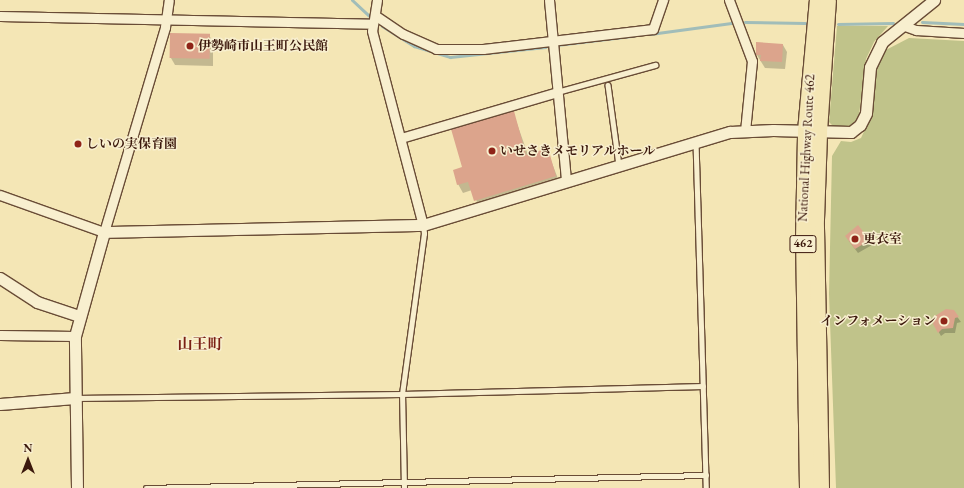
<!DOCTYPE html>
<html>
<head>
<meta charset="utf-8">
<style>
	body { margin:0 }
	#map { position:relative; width:964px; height:488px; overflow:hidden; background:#f4e6b5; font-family:"EB Garamond","Noto Serif JP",serif }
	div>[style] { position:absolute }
	.green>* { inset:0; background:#c0c38a }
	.shadow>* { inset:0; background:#0003 }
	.stream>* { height:3px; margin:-1.5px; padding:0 1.5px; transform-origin:1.5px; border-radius:1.5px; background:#a1bdb9 }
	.building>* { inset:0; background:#dca48c; transform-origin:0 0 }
	.roads { filter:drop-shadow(1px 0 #694c36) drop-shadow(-1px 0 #694c36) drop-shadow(0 1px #694c36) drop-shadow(0 -1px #694c36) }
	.service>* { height:4.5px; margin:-2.25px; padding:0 2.25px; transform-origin:2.25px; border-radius:2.25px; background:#f8efcf }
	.minor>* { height:9px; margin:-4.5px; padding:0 4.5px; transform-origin:4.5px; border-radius:4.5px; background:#f8efcf }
	.tertiary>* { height:11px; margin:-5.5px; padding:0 5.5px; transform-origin:5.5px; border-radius:5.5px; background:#f8efcf }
	.trunk>* { height:15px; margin:-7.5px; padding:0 7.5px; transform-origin:7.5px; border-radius:7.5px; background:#f4e6b5 }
	.dots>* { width:11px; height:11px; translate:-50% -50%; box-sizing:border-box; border:2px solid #f8efcf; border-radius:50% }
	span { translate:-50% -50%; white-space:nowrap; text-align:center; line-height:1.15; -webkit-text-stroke:3px #f8efcf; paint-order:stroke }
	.shield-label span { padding:1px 3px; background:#f8efcf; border:1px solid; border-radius:3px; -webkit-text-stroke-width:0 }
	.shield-label { font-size:12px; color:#3b180c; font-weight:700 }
	.poi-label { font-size:13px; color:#3b180c; font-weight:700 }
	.left { translate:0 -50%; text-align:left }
	.right { translate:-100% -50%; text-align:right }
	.street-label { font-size:13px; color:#3b180c }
	.quarter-label { font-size:15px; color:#7a1f14; font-weight:700 }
	.north { position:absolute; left:8px; top:440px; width:40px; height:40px; -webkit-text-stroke:3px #f8efcf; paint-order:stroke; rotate:0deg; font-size:11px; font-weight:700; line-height:16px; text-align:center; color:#3b180c }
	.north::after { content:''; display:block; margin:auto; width:14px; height:18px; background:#3b180c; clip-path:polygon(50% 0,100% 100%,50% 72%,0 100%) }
</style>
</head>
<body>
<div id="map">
	<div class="green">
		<i style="clip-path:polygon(837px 26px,888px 26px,874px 42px,866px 59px,859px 115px,853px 124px,844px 128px,834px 127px,829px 122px)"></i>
		<i style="clip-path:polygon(909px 38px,964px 41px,964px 488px,836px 488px,829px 294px,832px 156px,841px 141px,851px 142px,861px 138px,868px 123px,874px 73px,882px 52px)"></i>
	</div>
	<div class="shadow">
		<i style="clip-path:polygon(209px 35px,213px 42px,213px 66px,175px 65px,171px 58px)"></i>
		<i style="clip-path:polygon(783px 45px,787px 52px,785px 69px,765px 68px,757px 55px)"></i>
		<i style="clip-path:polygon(513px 112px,528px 155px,547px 150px,560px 184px,480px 209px,472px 190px,463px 193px,458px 184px,463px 168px)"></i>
		<i style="clip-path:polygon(869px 240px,872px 245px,858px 253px,849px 241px)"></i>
		<i style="clip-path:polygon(953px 311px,961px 322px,957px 323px,955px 333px,945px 333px,941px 336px,934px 324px)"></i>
	</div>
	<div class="stream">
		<i style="left:352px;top:0;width:23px;rotate:43deg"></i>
		<i style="left:745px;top:22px;width:60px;rotate:1deg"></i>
		<i style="left:922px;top:22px;width:42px;rotate:2.7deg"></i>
		<i style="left:838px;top:24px;width:55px;rotate:-1deg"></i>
		<i style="left:382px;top:26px;width:38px;rotate:32deg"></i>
		<i style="left:414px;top:46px;width:38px;rotate:17deg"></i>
		<i style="left:450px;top:57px;width:96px;rotate:-6deg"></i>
		<i style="left:650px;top:34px;width:82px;rotate:-7.7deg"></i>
		<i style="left:557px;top:45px;width:77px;rotate:-6.8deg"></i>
	</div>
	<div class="building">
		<i style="left:170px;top:33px;width:40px;height:25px;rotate:1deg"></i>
		<i style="clip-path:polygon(756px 42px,783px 44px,782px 62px,760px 61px,761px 55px,756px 55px)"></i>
		<i style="clip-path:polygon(514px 111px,526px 155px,548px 148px,556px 176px,474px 201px,468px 182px,457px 185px,453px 170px,462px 167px,451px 129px)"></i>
		<i style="clip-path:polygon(858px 225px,870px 240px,855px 249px,845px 236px)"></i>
		<i style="clip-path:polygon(946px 309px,954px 310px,959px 317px,955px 318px,953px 328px,942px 329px,938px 333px,933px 324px,935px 316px)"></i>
	</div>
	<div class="roads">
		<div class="service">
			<i style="left:608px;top:85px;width:81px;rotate:82.2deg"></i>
			<i style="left:557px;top:92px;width:102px;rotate:-15.4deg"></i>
			<i style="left:696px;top:142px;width:346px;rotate:88.3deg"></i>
			<i style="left:75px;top:398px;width:327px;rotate:-0.7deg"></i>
			<i style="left:402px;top:394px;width:301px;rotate:-1.5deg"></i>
			<i style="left:146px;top:488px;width:560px;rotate:-1.33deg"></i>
			<i style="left:404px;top:488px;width:94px;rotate:-91.2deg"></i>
			<i style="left:402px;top:394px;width:162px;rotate:-82.2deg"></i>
			<i style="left:424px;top:234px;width:9px;rotate:-96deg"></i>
		</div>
		<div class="minor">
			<i style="left:377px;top:0;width:31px;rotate:99deg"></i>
			<i style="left:372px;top:31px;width:201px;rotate:75.3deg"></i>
			<i style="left:549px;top:0;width:182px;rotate:84.6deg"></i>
			<i style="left:729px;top:0;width:65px;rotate:69.3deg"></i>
			<i style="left:752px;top:61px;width:70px;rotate:95.7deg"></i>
			<i style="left:0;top:16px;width:373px;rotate:1.2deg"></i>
			<i style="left:376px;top:16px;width:32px;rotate:34deg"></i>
			<i style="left:403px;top:34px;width:36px;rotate:24deg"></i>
			<i style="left:436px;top:49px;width:47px"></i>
			<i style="left:483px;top:49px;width:171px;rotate:-6.7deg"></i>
			<i style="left:653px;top:29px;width:31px;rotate:-71deg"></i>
			<i style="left:902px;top:25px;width:15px;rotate:20deg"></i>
			<i style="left:916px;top:30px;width:48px;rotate:3.6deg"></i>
			<i style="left:401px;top:138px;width:163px;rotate:-16.4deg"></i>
			<i style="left:0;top:195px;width:110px;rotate:19.6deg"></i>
			<i style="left:104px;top:232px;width:214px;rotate:-73.4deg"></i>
			<i style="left:165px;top:27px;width:27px;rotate:-82deg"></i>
			<i style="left:0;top:335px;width:75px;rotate:0.8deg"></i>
		</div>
		<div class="tertiary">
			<i style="left:0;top:278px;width:44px;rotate:33deg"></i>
			<i style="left:37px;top:302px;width:44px;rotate:18.4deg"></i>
			<i style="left:0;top:404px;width:75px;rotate:-4.6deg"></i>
			<i style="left:77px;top:488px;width:152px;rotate:-90.8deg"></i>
			<i style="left:75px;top:336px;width:108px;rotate:-74.4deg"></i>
			<i style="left:104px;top:232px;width:319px;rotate:-1.3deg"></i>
			<i style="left:423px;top:225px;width:321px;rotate:-16.9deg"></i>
			<i style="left:730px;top:132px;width:43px;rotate:-2.7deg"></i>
			<i style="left:773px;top:130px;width:78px;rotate:1.5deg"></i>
			<i style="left:851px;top:132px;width:11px;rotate:-38deg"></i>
			<i style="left:860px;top:125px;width:13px;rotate:-63deg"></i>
			<i style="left:866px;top:113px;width:46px;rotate:-85deg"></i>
			<i style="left:870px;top:67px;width:28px;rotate:-64deg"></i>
			<i style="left:882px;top:42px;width:67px;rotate:-38.9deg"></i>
		</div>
		<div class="trunk">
			<i style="left:807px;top:488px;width:249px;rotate:-90.9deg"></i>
			<i style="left:803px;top:239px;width:108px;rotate:-88.9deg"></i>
			<i style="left:805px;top:131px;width:132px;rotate:-84.8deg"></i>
			<i style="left:821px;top:488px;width:269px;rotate:-91.1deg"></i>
			<i style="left:816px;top:219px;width:88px;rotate:-88deg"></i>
			<i style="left:819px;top:131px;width:131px;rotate:-86.1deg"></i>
		</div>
	</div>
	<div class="dots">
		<i style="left:190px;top:46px;background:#8f2418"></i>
		<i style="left:78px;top:144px;background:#8f2418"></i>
		<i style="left:492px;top:151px;background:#8f2418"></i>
		<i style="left:855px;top:239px;background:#8f2418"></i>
		<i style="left:944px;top:321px;background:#8f2418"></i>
	</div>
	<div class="shield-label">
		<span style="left:803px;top:244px">462</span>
	</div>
	<div class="poi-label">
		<span class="left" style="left:198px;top:46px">伊勢崎市山王町公民館</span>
		<span class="left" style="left:86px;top:144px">しいの実保育園</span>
		<span class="left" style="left:500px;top:151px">いせさきメモリアルホール</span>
		<span class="left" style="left:863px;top:239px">更衣室</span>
		<span class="right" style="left:936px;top:321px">インフォメーション</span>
	</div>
	<div class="street-label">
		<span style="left:807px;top:148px;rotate:-87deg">National Highway Route 462</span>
	</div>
	<div class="quarter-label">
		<span style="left:200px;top:344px">山王町</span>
	</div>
	<div class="north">N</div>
</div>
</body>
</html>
